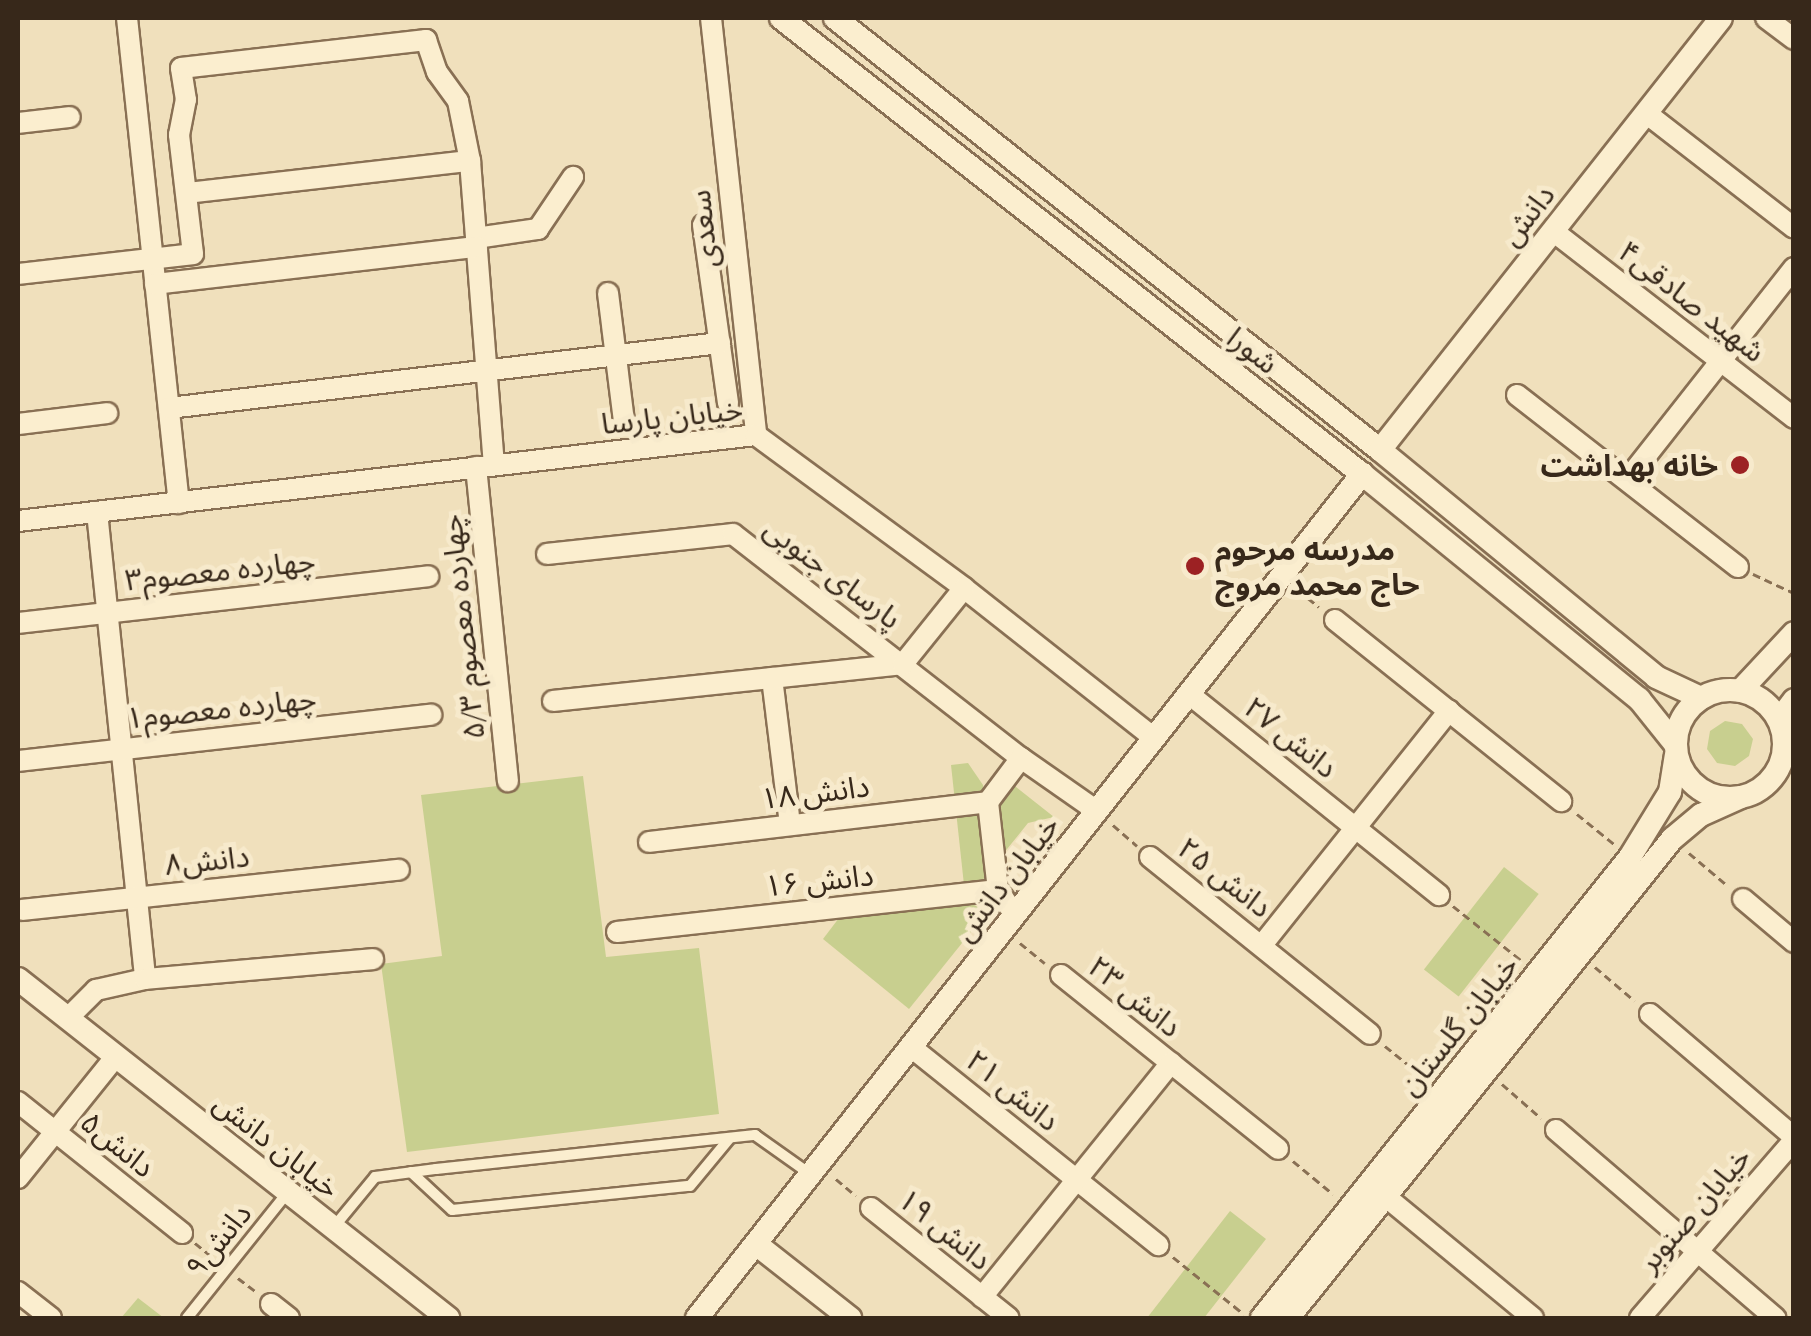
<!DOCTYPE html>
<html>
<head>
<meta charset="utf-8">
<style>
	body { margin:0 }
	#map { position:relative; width:1811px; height:1336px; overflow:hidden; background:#f0e0bc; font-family:"PT Serif","Noto Sans Arabic",serif }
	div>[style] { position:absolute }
	.green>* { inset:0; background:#c8cf8f; transform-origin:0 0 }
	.path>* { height:2.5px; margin-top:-1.25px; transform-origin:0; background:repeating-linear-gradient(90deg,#897054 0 8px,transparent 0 13px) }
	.roads { filter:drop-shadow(2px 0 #897054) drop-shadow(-2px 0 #897054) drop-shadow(0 2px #897054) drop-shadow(0 -2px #897054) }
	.service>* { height:10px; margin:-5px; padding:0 5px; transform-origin:5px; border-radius:5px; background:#fbeecf }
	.minor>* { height:20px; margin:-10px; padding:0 10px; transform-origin:10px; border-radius:10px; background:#fbeecf }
	.tertiary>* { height:22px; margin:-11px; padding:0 11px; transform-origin:11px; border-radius:11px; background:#fbeecf }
	.tertiary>.ring { margin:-11px; padding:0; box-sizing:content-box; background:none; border:22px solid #fbeecf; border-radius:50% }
	.dots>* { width:28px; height:28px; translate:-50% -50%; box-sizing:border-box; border:5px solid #f7eacc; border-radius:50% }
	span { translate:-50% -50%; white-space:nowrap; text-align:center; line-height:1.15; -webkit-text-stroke:10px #f7eacc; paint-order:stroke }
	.street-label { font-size:30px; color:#37281a }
	.poi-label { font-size:30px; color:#37281a; font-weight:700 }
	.right { translate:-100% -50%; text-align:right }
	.left { translate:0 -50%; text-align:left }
	.frame { position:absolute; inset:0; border:20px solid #37281a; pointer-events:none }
</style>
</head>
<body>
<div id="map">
	<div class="green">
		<i style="clip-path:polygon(1725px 721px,1742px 724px,1753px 739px,1749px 756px,1735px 766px,1717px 763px,1707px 749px,1710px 731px)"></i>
		<i style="clip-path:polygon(968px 763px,983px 785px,992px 867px,982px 881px,964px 885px,951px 765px)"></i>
		<i style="clip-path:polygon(583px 776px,606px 957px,699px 948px,719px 1114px,407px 1152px,381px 964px,442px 956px,421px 795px)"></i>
		<i style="clip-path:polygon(1011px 783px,1054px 817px,1028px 823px,1003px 854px,996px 804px)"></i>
		<i style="left:1504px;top:867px;width:44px;height:130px;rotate:38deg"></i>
		<i style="clip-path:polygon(974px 905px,987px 912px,909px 1009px,823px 939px,842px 914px)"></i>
		<i style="clip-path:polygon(1230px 1211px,1266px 1239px,1204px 1318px,1147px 1318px)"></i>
		<i style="clip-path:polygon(138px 1298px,164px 1318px,121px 1318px)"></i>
	</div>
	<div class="path">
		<i style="left:1753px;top:574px;width:45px;rotate:24.9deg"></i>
		<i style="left:1298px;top:590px;width:27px;rotate:39deg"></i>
		<i style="left:1577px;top:814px;width:48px;rotate:39deg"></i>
		<i style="left:1113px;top:825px;width:32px;rotate:41deg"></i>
		<i style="left:1689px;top:853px;width:51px;rotate:40.2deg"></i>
		<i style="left:1453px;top:906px;width:87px;rotate:38.5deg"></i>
		<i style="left:1020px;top:943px;width:32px;rotate:39deg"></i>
		<i style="left:1595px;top:967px;width:52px;rotate:40.4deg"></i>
		<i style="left:1385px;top:1046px;width:53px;rotate:38.8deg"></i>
		<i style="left:1502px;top:1084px;width:52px;rotate:41.1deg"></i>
		<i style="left:1293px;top:1161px;width:52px;rotate:39.5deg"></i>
		<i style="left:836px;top:1179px;width:26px;rotate:40deg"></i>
		<i style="left:195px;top:1243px;width:27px;rotate:39deg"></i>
		<i style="left:1173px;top:1257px;width:91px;rotate:38.8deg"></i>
		<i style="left:238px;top:1278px;width:21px;rotate:37deg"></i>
	</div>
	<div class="roads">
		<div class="service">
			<i style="left:411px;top:1172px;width:56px;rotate:42.8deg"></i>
			<i style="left:452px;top:1210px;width:239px;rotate:-5.8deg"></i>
			<i style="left:690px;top:1186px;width:61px;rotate:-50.3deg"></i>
			<i style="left:333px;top:1228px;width:66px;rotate:-50.5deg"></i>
			<i style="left:375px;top:1177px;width:62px;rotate:-7.5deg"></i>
			<i style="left:436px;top:1169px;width:321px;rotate:-6.1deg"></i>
			<i style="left:755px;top:1135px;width:67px;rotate:35.3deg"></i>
			<i style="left:187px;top:1318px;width:160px;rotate:-51.3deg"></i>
		</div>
		<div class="minor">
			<i style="left:127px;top:18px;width:488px;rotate:83.9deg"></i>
			<i style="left:711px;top:18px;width:419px;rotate:83.8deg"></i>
			<i style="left:1766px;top:18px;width:35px;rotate:37deg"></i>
			<i style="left:1646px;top:113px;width:187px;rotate:37.8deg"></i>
			<i style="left:18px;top:123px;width:52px;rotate:-6.6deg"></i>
			<i style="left:187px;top:193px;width:285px;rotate:-6.5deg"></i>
			<i style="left:703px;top:225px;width:180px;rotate:82deg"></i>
			<i style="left:1553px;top:231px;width:305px;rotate:37.8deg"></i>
			<i style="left:476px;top:238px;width:63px;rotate:-8.3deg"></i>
			<i style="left:538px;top:229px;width:63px;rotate:-56.1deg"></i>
			<i style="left:18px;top:274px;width:176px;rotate:-6.5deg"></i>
			<i style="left:193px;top:254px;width:120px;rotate:-96.7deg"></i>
			<i style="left:179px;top:135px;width:36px;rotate:-79deg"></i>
			<i style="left:186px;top:100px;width:32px;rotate:-99deg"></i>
			<i style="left:181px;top:68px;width:247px;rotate:-6.5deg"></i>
			<i style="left:426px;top:40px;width:34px;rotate:71deg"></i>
			<i style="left:437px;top:72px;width:36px;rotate:54deg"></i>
			<i style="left:458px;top:101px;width:61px;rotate:78.7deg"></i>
			<i style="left:470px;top:161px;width:305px;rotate:85.5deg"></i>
			<i style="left:155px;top:284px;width:324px;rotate:-6.6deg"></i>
			<i style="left:608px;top:293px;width:129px;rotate:82.9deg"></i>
			<i style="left:1517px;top:395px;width:280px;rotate:37.9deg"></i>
			<i style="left:169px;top:408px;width:555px;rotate:-6.73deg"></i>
			<i style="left:18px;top:424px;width:90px;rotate:-7deg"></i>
			<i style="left:476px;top:467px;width:316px;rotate:84.2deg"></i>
			<i style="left:1627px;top:480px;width:270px;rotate:-51.8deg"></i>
			<i style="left:97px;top:512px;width:469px;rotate:84.1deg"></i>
			<i style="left:18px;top:521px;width:743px;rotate:-6.65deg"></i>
			<i style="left:756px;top:435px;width:258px;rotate:36.3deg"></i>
			<i style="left:964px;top:588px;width:242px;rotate:38.3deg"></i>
			<i style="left:547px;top:554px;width:187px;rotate:-6.1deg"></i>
			<i style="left:733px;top:534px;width:365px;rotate:37.9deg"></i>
			<i style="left:1021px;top:758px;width:93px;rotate:34.9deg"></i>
			<i style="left:1335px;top:620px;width:290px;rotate:38.7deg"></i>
			<i style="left:18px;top:623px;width:413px;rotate:-6.5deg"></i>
			<i style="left:772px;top:678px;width:148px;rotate:83deg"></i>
			<i style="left:1189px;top:694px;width:321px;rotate:38.8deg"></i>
			<i style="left:553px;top:701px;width:352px;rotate:-6deg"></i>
			<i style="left:903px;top:664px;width:97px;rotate:-51.2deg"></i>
			<i style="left:18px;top:761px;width:416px;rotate:-6.4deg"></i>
			<i style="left:649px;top:842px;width:341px;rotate:-6.7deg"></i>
			<i style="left:1150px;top:857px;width:282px;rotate:38.8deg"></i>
			<i style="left:998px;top:890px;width:89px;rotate:-96.5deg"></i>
			<i style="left:988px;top:802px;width:55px;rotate:-53.1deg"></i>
			<i style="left:1743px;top:899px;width:67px;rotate:40.1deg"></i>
			<i style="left:22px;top:910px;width:379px;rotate:-6.1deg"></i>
			<i style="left:617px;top:932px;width:383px;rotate:-6.3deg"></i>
			<i style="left:998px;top:890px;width:30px;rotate:56deg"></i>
			<i style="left:1262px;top:945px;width:300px;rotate:-51.4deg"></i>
			<i style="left:1061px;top:975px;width:278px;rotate:38.7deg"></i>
			<i style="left:1650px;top:1014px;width:189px;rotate:40.5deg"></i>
			<i style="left:70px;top:1016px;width:37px;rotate:-45deg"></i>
			<i style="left:96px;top:990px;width:50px;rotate:-12.7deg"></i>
			<i style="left:145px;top:979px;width:229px;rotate:-5deg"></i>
			<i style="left:911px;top:1047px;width:317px;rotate:38.7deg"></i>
			<i style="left:18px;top:1102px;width:210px;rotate:38.6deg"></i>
			<i style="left:1556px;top:1130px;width:289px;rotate:40.6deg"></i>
			<i style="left:18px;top:1178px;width:156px;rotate:-51.2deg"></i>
			<i style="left:1385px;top:1196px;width:192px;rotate:39.5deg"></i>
			<i style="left:871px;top:1208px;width:176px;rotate:38.6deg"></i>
			<i style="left:18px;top:1292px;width:42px;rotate:38.2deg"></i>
			<i style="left:982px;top:1297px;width:301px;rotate:-51.1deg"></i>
			<i style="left:271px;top:1304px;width:23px;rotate:38deg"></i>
			<i style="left:1640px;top:1318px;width:235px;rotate:-49.1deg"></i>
		</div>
		<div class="tertiary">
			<i style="left:781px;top:18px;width:739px;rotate:38.13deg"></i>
			<i style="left:1362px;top:474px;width:357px;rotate:39.1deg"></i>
			<i style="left:1639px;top:699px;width:58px;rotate:51.3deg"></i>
			<i style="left:835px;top:18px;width:695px;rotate:38.4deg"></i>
			<i style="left:1380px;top:450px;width:357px;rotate:39.4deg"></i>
			<i style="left:1656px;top:677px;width:50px;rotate:25deg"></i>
			<i style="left:1380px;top:450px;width:550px;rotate:-51.71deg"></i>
			<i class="ring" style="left:1676px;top:690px;width:86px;height:86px"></i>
			<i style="left:1740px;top:691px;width:79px;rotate:-47deg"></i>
			<i style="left:1779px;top:720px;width:25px;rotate:-53deg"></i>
			<i style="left:18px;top:979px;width:548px;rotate:38.25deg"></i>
			<i style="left:756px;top:1244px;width:120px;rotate:38.2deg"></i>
			<i style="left:697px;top:1318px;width:1075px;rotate:-51.76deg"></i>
			<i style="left:1262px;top:1318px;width:590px;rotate:-51.4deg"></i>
			<i style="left:1630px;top:857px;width:76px;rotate:-58.4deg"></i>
			<i style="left:1670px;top:792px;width:36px;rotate:-81deg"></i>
			<i style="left:1288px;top:1318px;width:614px;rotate:-51.28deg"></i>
			<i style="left:1672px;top:839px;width:38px;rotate:-40deg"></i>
			<i style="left:1701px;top:815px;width:44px;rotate:-24.2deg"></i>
		</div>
	</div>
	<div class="dots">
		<i style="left:1740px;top:465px;background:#9c2123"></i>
		<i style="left:1195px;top:566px;background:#9c2123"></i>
	</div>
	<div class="street-label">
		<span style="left:1527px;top:215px;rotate:-52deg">دانش</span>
		<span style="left:703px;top:229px;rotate:-96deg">سعدی</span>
		<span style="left:1692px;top:301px;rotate:38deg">شهید صادقی۴</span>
		<span style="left:1253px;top:350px;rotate:38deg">شورا</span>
		<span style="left:672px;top:416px;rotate:-6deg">خیابان پارسا</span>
		<span style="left:220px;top:570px;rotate:-6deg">چهارده معصوم۳</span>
		<span style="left:833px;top:573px;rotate:37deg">پارسای جنوبی</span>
		<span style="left:462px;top:627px;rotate:-96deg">چهارده معصوم ۵/۳</span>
		<span style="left:221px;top:708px;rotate:-6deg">چهارده معصوم۱</span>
		<span style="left:1291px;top:737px;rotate:39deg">دانش ۲۷</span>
		<span style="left:815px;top:792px;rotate:-7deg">دانش ۱۸</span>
		<span style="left:207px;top:860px;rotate:-6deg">دانش۸</span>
		<span style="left:1225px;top:877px;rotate:38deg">دانش ۲۵</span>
		<span style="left:1006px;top:878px;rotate:-52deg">خیابان دانش</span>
		<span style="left:819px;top:880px;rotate:-6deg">دانش ۱۶</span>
		<span style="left:1135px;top:996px;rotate:39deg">دانش ۲۳</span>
		<span style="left:1458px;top:1025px;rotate:-51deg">خیابان گلستان</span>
		<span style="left:1013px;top:1090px;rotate:39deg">دانش ۲۱</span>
		<span style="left:118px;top:1144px;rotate:39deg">دانش۵</span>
		<span style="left:277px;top:1145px;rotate:38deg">خیابان دانش</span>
		<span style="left:1694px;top:1209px;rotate:-49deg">خیابان صنوبر</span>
		<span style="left:945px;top:1229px;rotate:39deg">دانش ۱۹</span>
		<span style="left:218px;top:1240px;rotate:-51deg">دانش۹</span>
	</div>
	<div class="poi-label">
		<span class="right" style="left:1718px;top:465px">خانه بهداشت</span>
		<span class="left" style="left:1215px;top:566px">مدرسه مرحوم<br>حاج محمد مروج</span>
	</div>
	<div class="frame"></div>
</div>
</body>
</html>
